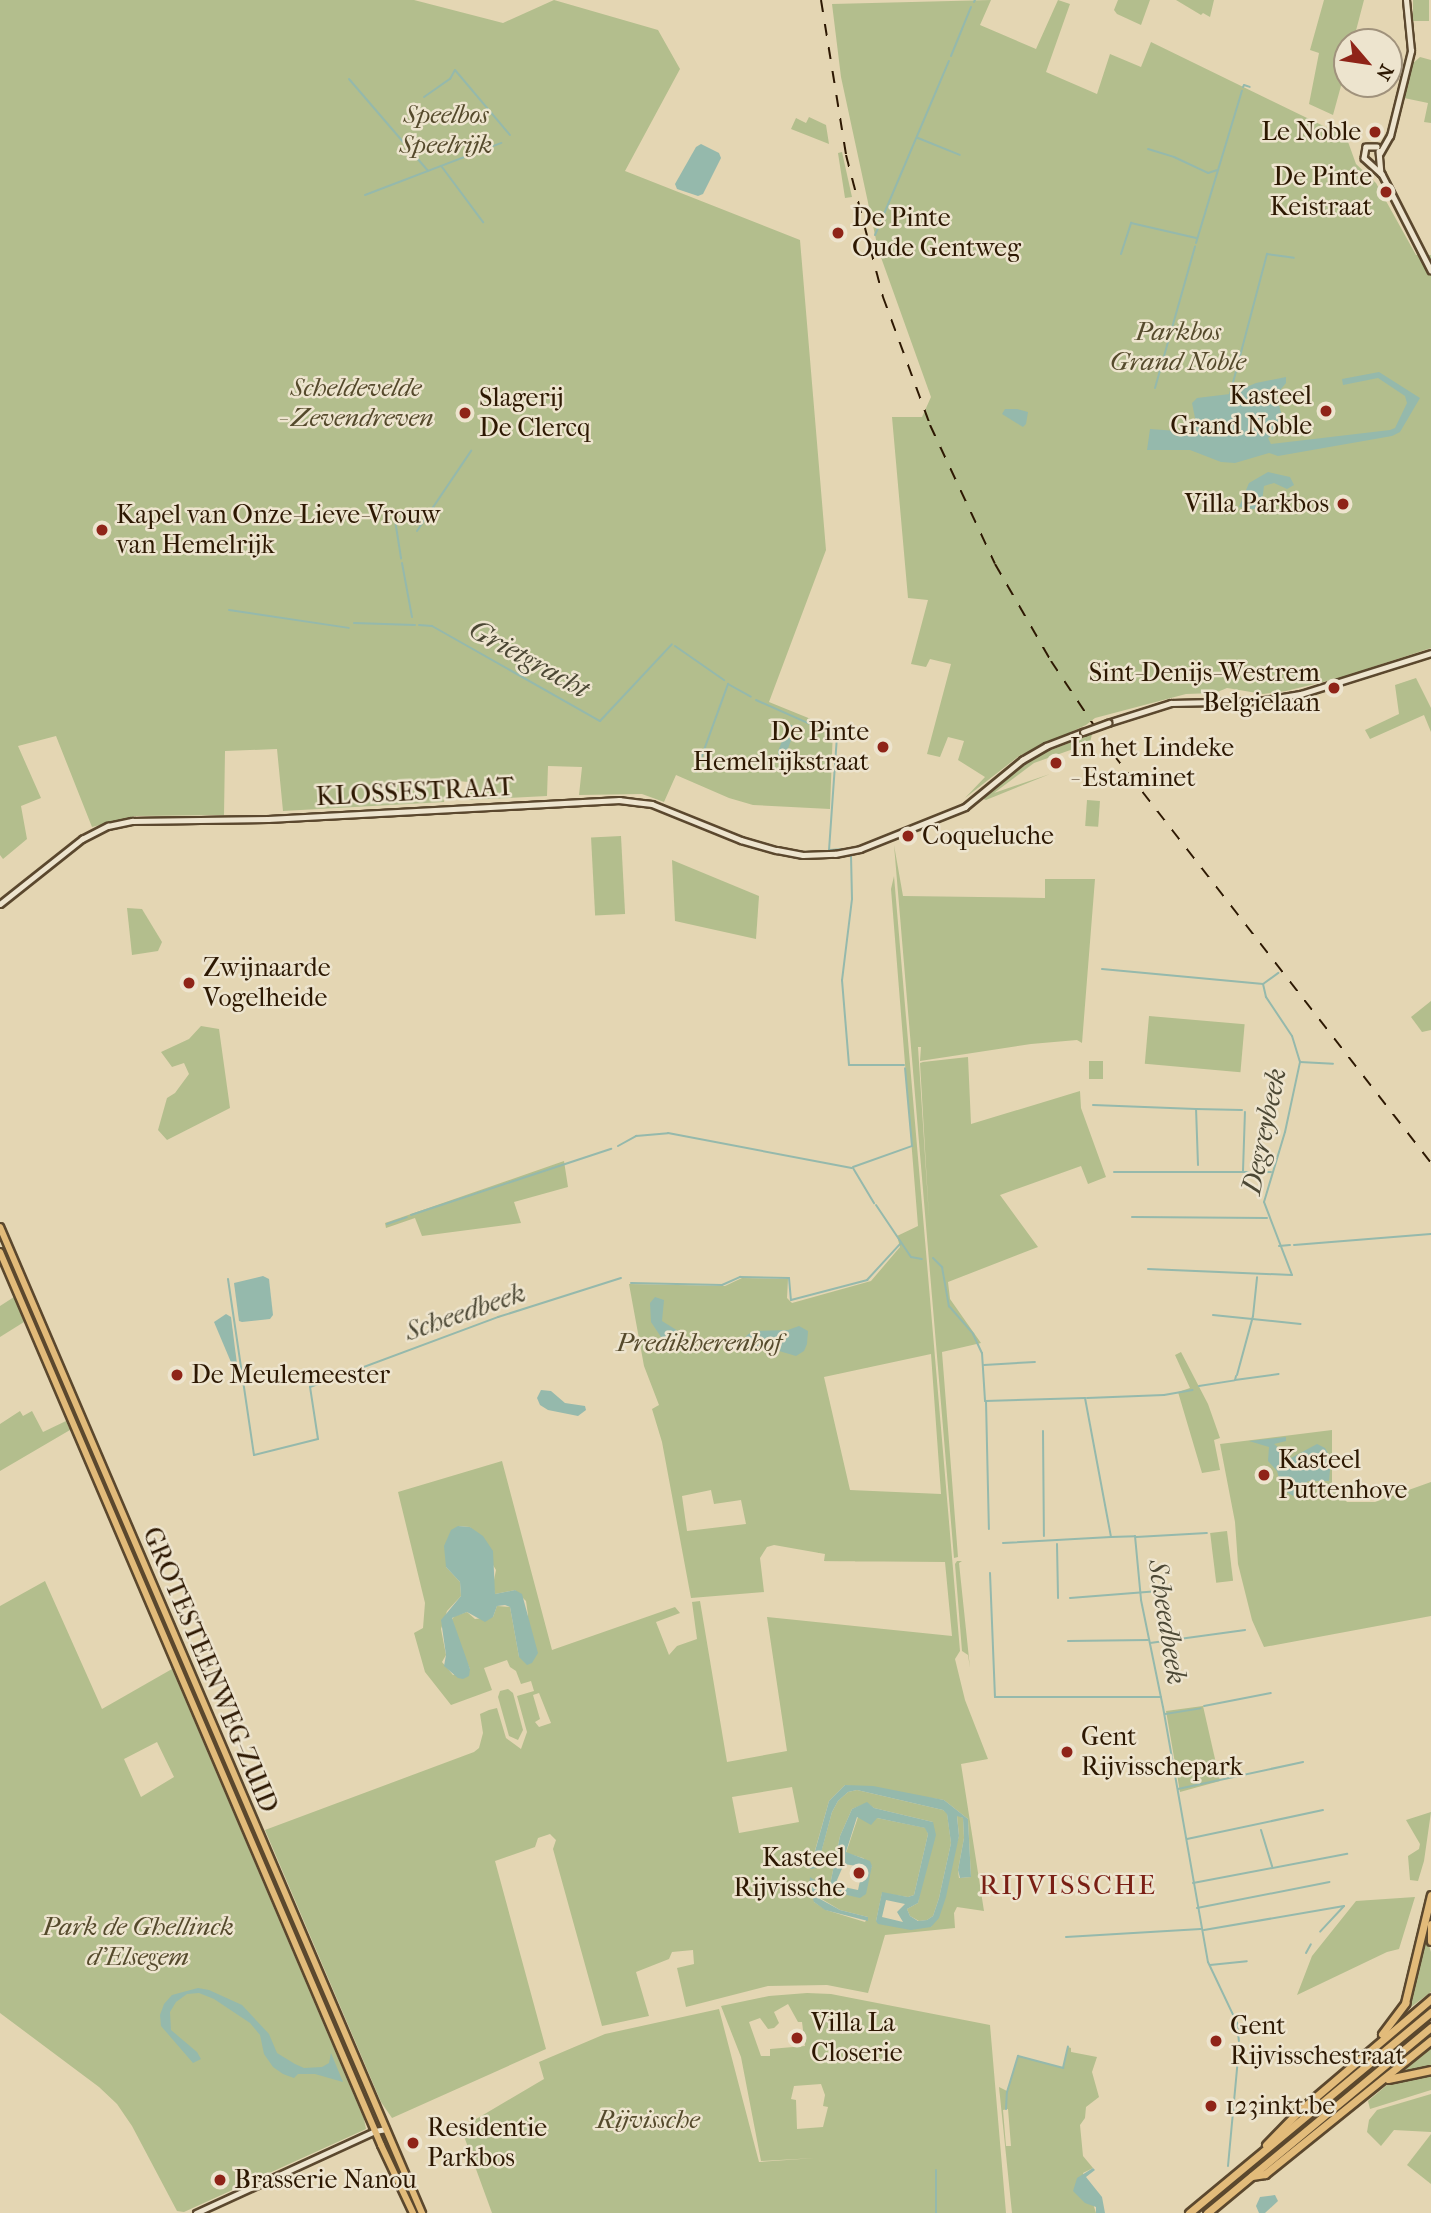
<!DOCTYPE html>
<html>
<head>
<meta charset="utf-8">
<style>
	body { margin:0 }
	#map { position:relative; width:1431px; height:2213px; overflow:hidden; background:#e4d6b3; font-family:"IM FELL French Canon",serif }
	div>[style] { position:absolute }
	.green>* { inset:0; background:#b3be8d; transform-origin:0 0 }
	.water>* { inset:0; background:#95b9ac }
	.stream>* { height:2px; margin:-1px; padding:0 1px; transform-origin:1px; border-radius:1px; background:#95b9ac }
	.roads { filter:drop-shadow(2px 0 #5b482e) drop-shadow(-2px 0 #5b482e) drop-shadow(0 2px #5b482e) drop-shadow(0 -2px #5b482e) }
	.tertiary>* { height:4.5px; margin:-2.25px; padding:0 2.25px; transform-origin:2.25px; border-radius:2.25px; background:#ede4ce }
	.trunk>* { height:6px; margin:-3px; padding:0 3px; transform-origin:3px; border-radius:3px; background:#e2bb7a }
	.motorway>* { height:7px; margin:-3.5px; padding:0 3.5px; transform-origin:3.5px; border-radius:3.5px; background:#e2bb7a }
	.rail>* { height:2px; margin-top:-1px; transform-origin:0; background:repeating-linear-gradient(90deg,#2d1802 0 12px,transparent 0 24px) }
	.bridges { filter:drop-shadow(2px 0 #5b482e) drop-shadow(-2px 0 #5b482e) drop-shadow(0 2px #5b482e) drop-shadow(0 -2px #5b482e) }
	.tertiary-bridge>* { height:4.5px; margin:-2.25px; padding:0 2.25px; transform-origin:2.25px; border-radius:2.25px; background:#ede4ce }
	.dots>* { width:19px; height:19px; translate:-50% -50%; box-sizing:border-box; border:4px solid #ede4ce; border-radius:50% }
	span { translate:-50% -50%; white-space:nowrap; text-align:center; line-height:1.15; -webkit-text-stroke:5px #ede4ce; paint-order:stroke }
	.park-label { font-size:26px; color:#554a2c; font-style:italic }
	.poi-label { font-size:26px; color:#2d1802 }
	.right { translate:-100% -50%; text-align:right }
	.left { translate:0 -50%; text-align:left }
	.street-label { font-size:26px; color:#2d1802 }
	.water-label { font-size:28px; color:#4c4835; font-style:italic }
	.neighbourhood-label { font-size:28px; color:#7a1f14; letter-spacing:2px }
	.north { position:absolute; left:1333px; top:28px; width:70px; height:70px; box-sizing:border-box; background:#ede4ce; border:2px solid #a0927c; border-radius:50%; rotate:119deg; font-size:19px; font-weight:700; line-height:28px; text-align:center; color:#2d1802 }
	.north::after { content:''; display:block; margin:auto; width:24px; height:32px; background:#8f2418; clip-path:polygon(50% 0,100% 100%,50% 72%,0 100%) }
</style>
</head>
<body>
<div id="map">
	<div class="green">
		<i style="clip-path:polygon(0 0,414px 0,503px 23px,554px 0,658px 30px,680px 69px,625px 171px,800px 240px,826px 550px,769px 702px,833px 728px,830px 809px,753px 805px,729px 798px,676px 775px,664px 802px,642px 794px,579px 795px,582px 767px,548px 766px,547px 796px,469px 800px,468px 782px,448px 780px,444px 802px,283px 811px,277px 749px,225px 751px,224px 815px,135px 816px,92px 827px,56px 736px,18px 746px,41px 798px,21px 806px,27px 839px,3px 859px,0 855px)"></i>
		<i style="clip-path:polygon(991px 0,980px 25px,1036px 49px,1058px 0,1070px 4px,1046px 72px,1097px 94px,1110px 54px,1141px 67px,1151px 42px,1340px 134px,1347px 139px,1356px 164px,1376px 183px,1416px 255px,1431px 255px,1431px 648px,1339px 678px,1286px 691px,1263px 694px,1227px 688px,1215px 693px,1186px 694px,1095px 718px,1086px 725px,1019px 756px,965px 798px,985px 777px,958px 760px,964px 741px,948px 737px,940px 757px,927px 754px,951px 664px,930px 659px,926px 667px,911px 664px,928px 600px,908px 598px,892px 417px,922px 417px,931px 397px,878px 249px,841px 77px,832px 4px)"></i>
		<i style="clip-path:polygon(1118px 0,1150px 0,1141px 25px,1117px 14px,1114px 10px)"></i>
		<i style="clip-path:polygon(1176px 0,1214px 0,1210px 17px,1203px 13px,1201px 15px)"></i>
		<i style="clip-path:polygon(1324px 0,1364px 0,1353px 42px,1347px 42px,1347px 64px,1333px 115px,1309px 104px,1319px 53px,1310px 50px)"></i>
		<i style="left:1413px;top:0;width:16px;height:21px"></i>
		<i style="clip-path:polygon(1420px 57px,1431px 60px,1431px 123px,1424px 122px,1428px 103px,1404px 98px,1412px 64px)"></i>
		<i style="clip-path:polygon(809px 117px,826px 125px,829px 144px,791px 129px,796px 118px,806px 123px)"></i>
		<i style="clip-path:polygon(842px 152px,852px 197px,845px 198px,838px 153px)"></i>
		<i style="clip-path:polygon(1416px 678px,1431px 708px,1431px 732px,1424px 715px,1370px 739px,1365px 730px,1399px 714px,1395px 685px)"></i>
		<i style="clip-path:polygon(1092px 734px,1090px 743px,1034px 763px,994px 793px,1050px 774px,986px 800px,983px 799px,1036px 756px)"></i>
		<i style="left:1087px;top:800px;width:13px;height:26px;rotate:4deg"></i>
		<i style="left:621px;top:836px;width:78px;height:30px;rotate:87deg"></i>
		<i style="clip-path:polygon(894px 845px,903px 896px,1045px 898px,1045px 879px,1095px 879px,1082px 1043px,1077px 1040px,1031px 1044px,920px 1061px,921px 1047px,918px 1047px,929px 1218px,920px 1063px,923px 1062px,968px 1057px,971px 1124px,1080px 1091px,1081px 1108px,1106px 1177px,1088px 1184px,1081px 1166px,1000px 1195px,1038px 1247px,948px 1282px,950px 1299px,981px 1343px,942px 1352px,958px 1557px,954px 1558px)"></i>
		<i style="clip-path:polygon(672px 860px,759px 896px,756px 939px,675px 921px)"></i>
		<i style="clip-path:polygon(evenodd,894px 876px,960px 1651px,955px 1659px,965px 1700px,988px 1759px,961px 1764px,984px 1911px,957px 1907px,954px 1913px,955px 1928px,885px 1935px,868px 1993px,827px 1985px,768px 1986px,686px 2007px,677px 1968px,694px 1964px,693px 1950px,672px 1952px,669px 1959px,636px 1972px,649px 2016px,602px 2026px,553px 1849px,556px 1840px,550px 1834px,538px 1838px,535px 1847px,495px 1861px,546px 2049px,392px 2118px,381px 2102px,265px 1830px,474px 1752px,479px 1748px,483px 1733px,480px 1714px,489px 1710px,497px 1708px,506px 1738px,521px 1749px,527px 1732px,517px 1696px,534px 1691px,531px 1681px,521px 1684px,516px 1671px,510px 1667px,507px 1660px,484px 1668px,492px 1690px,451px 1705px,425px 1672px,414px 1633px,423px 1628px,425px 1603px,398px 1492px,502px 1461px,552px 1650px,675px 1607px,680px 1613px,656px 1622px,669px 1655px,677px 1646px,697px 1639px,692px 1602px,700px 1601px,727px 1762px,787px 1751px,767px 1617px,952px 1636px,945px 1562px,824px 1561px,825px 1554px,774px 1545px,767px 1547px,760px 1558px,764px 1592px,691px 1598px,662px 1442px,652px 1409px,659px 1405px,644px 1366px,629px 1284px,725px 1286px,742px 1278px,788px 1279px,787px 1298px,792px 1303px,871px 1281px,900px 1247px,897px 1236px,918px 1226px,891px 889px,894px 876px,931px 1354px,941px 1494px,850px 1490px,824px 1377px,931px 1354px,894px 876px,711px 1490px,714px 1504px,741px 1500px,746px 1524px,687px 1531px,682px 1496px,711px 1490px,894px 876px,459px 1526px,470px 1527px,496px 1570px,493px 1585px,495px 1594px,515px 1590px,526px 1601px,528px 1615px,519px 1657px,510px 1607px,497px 1606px,493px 1617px,475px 1619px,467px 1612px,455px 1616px,452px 1619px,461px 1649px,470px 1669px,453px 1675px,442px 1662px,446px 1655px,441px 1629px,447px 1611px,461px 1596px,460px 1582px,446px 1567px,459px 1526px,894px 876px,539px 1693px,551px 1723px,539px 1727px,535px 1722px,540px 1719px,533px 1695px,539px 1693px,894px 876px,845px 1785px,944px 1800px,968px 1819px,971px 1877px,959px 1878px,958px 1870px,964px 1838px,963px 1818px,957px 1815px,959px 1836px,931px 1927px,876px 1921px,882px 1893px,908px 1897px,914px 1895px,928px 1834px,926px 1828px,877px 1818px,858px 1817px,846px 1853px,863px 1858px,872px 1866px,860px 1897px,838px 1893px,830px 1885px,840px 1836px,852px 1809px,867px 1803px,874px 1808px,933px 1822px,918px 1903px,907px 1909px,910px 1916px,919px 1921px,927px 1920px,933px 1916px,939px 1898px,951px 1843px,947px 1813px,943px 1810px,857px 1790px,848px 1792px,838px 1801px,832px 1812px,817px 1867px,810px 1868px,829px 1801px,845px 1785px,894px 876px,792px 1787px,799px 1822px,739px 1833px,732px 1797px,792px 1787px,894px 876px,816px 1881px,816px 1891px,820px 1898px,840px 1910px,868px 1917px,865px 1922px,826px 1910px,814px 1902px,816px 1881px)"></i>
		<i style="clip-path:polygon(127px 908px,142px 909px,162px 942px,158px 951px,132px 955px)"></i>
		<i style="clip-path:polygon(1431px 1001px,1431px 1030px,1422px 1032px,1411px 1017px)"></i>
		<i style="left:1149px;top:1016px;width:96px;height:48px;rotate:5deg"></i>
		<i style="clip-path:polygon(201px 1026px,219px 1029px,230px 1108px,167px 1140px,158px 1130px,167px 1098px,175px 1093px,189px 1074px,184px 1063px,172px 1067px,161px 1052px,189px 1039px)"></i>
		<i style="left:1089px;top:1061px;width:14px;height:18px"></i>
		<i style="clip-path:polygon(564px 1161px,568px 1187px,514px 1202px,521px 1223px,422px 1236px,415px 1218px,386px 1228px,385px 1223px)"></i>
		<i style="clip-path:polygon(14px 1297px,24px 1322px,0 1337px,0 1306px)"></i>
		<i style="clip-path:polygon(1181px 1352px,1208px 1404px,1220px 1438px,1214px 1440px,1220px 1470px,1202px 1473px,1178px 1392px,1190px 1388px,1175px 1355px)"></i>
		<i style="clip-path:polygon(20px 1411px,23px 1416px,32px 1411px,43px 1432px,66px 1421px,70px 1430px,0 1471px,0 1424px)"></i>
		<i style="clip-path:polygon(1332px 1430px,1332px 1486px,1347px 1502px,1375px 1502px,1431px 1482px,1431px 1616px,1264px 1647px,1252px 1620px,1238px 1564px,1235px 1522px,1220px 1444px)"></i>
		<i style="left:1227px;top:1531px;width:50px;height:17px;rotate:83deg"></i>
		<i style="clip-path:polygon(957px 1561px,962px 1561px,959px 1563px,970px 1668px,968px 1655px,962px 1651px,955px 1564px)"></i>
		<i style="clip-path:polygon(evenodd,45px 1581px,102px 1709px,172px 1669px,364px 2119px,366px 2129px,184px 2212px,177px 2211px,132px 2126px,117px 2104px,99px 2087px,0 2013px,0 1606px,45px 1581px,157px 1742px,174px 1777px,141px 1797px,124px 1759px,157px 1742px)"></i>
		<i style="clip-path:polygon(508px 1689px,513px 1693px,523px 1730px,518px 1740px,509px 1736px,498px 1697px,500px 1691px)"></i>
		<i style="clip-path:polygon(1203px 1706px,1220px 1781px,1180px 1792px,1166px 1711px)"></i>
		<i style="clip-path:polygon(1431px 1812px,1424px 1861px,1418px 1881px,1410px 1880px,1408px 1856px,1419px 1849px,1420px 1844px,1406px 1820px)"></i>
		<i style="clip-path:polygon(1415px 1897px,1399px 1949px,1387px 1952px,1297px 1995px,1312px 1956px,1356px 1901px)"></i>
		<i style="clip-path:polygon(1426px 1936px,1431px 1952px,1431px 1992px,1407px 2010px)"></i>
		<i style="clip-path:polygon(evenodd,807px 1993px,831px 1994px,990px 2025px,1006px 2213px,492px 2213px,461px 2128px,544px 2079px,539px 2062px,605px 2034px,719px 2009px,759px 2162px,815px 2158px,761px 2161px,741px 2057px,721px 2006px,769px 1996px,807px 1993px,788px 2004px,798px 2022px,802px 2022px,805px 2046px,770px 2049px,770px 2056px,761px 2056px,749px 2022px,760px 2018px,768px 2029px,774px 2028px,779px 2023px,774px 2012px,788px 2004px,807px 1993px,821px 2084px,825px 2095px,823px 2106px,828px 2107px,823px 2127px,797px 2129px,796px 2100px,791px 2099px,794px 2086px,821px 2084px)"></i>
		<i style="clip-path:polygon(evenodd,1068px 2047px,1071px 2048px,1071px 2052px,1097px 2057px,1092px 2072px,1099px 2097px,1086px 2107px,1085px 2118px,1080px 2125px,1083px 2156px,1093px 2168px,1083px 2173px,1096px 2213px,1012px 2213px,999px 2087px,1007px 2091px,1018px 2056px,1063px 2068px,1068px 2047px,1008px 2109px,1011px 2146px,1006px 2146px,1003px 2110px,1008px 2109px)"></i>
		<i style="clip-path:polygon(1431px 2048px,1431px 2090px,1370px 2109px,1368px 2101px)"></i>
		<i style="clip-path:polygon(1431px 2094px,1431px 2132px,1394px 2130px,1381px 2146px,1367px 2132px,1369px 2120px,1377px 2110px)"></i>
		<i style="clip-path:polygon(1431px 2134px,1431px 2184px,1407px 2165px)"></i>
	</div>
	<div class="water">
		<i style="clip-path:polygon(701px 144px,719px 153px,721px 158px,703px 194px,698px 196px,677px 189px,675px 184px,696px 147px)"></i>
		<i style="clip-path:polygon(1379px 372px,1420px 398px,1400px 432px,1392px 436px,1278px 456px,1269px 453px,1235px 463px,1221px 462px,1190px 450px,1147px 450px,1150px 429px,1191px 432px,1196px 423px,1192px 403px,1197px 398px,1230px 394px,1256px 383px,1286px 377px,1286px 383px,1276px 395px,1285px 426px,1268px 438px,1271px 444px,1390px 430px,1395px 428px,1407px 403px,1405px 396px,1378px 378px,1343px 385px,1342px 379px)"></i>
		<i style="clip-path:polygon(1017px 409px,1028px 412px,1026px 424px,1023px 427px,1002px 414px,1005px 409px)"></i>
		<i style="clip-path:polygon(1268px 472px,1290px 477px,1294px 485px,1287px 489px,1274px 483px,1264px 486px,1261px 510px,1239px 507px,1249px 483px)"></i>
		<i style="clip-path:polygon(789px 724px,793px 726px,793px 735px,786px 754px,779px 762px,778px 751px)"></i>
		<i style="clip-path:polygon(263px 1276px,269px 1279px,273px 1315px,270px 1319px,242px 1322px,239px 1321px,234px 1283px)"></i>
		<i style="clip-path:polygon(655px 1297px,664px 1300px,662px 1321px,678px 1331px,672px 1340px,661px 1337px,651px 1322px,650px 1303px)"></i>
		<i style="clip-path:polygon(226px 1314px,231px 1317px,237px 1364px,233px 1367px,214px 1322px)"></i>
		<i style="clip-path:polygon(799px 1326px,808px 1331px,807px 1344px,804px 1351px,796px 1356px,769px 1348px,752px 1350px,745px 1343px,746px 1336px,753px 1331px,788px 1330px)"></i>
		<i style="clip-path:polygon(541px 1390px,551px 1391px,565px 1403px,585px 1406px,586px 1410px,578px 1416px,548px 1410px,540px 1405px,537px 1398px)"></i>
		<i style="clip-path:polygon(1286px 1437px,1286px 1441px,1274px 1444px,1291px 1458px,1317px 1444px,1325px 1448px,1331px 1459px,1329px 1481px,1308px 1481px,1293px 1496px,1282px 1489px,1277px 1471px,1268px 1461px,1269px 1447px,1249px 1441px)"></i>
		<i style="clip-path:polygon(458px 1526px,470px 1527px,483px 1536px,493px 1551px,495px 1594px,515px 1590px,522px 1594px,538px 1653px,532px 1663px,527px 1665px,519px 1657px,510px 1607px,505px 1605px,497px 1606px,493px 1617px,485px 1622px,467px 1612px,452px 1618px,470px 1669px,469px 1676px,463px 1679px,458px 1678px,444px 1666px,446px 1655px,441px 1620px,461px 1596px,460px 1582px,446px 1567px,444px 1546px,451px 1530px)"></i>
		<i style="clip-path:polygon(evenodd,845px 1785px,873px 1786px,944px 1800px,968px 1819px,971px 1877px,960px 1878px,958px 1870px,964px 1838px,963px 1818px,957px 1816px,959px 1836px,946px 1897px,939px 1918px,931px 1927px,911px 1930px,878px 1924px,876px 1921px,882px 1892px,908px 1897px,914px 1895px,928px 1834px,925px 1828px,877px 1818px,871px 1825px,857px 1817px,846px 1852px,870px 1861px,872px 1866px,866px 1894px,860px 1898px,838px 1893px,830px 1885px,840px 1836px,852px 1809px,867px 1802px,874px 1808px,933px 1822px,936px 1835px,918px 1903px,907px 1909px,910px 1916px,918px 1921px,927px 1920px,933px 1916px,939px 1898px,951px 1843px,947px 1814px,943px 1810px,857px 1790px,848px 1792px,838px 1801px,832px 1812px,817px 1868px,810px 1869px,829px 1801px,845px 1785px,844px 1864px,863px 1867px,858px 1890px,839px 1886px,837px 1880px,844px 1864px,845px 1785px,886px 1900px,905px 1904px,897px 1912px,903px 1922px,882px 1917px,886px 1900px)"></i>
		<i style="clip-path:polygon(810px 1877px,816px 1881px,816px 1891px,820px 1899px,840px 1910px,868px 1917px,868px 1921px,825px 1910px,814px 1902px,809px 1888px)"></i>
		<i style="clip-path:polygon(198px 1988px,209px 1990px,242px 2005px,269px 2034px,277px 2053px,295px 2064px,304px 2068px,322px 2067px,329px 2063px,331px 2053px,343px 2082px,315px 2074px,298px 2074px,294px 2078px,283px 2074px,273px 2067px,264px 2054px,260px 2035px,250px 2023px,214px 1999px,199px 1993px,187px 1994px,176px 2002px,170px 2012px,171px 2030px,197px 2052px,201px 2059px,193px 2063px,161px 2026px,160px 2015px,164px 2004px,172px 1995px)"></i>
		<i style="clip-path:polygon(1093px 2168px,1095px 2170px,1086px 2177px,1102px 2197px,1105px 2213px,1096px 2213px,1096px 2207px,1085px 2203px,1073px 2191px,1077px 2178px)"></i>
		<i style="clip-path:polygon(1275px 2195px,1278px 2201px,1265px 2213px,1259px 2213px,1256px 2206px,1260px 2197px)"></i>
	</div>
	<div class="stream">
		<i style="left:974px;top:2px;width:2px;rotate:-63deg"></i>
		<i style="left:951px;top:56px;width:53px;rotate:-67.8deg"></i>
		<i style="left:349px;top:79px;width:121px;rotate:49.3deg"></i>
		<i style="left:1243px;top:87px;width:2px;rotate:-63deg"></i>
		<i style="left:1244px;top:85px;width:6px;rotate:18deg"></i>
		<i style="left:424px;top:97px;width:32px;rotate:-35deg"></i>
		<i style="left:450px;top:79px;width:10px;rotate:-61deg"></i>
		<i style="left:455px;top:70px;width:85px;rotate:49.8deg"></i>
		<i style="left:918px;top:138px;width:45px;rotate:22deg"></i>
		<i style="left:1148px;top:149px;width:27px;rotate:17deg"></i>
		<i style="left:1174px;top:157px;width:38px;rotate:25deg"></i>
		<i style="left:1208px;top:173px;width:9px;rotate:-18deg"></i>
		<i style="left:442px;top:167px;width:69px;rotate:53.3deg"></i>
		<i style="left:365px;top:195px;width:146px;rotate:-20.9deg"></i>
		<i style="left:875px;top:235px;width:189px;rotate:-67deg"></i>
		<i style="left:1196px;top:243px;width:159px;rotate:-73.2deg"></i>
		<i style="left:1121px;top:254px;width:33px;rotate:-72deg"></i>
		<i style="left:1131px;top:223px;width:67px;rotate:13deg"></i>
		<i style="left:1155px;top:388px;width:147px;rotate:-74.2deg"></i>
		<i style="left:1230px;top:394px;width:145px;rotate:-75.2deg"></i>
		<i style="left:1267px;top:254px;width:27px;rotate:8deg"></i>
		<i style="left:395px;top:520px;width:39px;rotate:81deg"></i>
		<i style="left:417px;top:531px;width:97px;rotate:-56deg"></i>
		<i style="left:402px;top:563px;width:55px;rotate:79.5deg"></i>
		<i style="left:229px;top:610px;width:121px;rotate:8.5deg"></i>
		<i style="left:354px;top:623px;width:61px;rotate:1.9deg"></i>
		<i style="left:419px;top:625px;width:13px;rotate:4deg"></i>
		<i style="left:432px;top:626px;width:193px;rotate:29.5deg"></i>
		<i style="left:600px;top:721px;width:105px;rotate:-46.9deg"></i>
		<i style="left:675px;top:646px;width:60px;rotate:34.8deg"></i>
		<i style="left:756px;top:700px;width:89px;rotate:24deg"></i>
		<i style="left:837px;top:736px;width:114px;rotate:94deg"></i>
		<i style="left:829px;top:850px;width:16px;rotate:-4deg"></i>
		<i style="left:696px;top:772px;width:94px;rotate:-70deg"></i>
		<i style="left:728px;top:684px;width:26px;rotate:29deg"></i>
		<i style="left:851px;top:855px;width:44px;rotate:88.7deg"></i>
		<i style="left:852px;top:899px;width:82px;rotate:97deg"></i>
		<i style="left:842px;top:980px;width:85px;rotate:85.3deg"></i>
		<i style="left:849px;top:1065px;width:55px"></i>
		<i style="left:1102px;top:969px;width:162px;rotate:5.3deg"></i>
		<i style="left:1300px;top:1062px;width:33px;rotate:3deg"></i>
		<i style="left:1093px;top:1105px;width:103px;rotate:2.2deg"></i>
		<i style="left:618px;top:1146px;width:21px;rotate:-29deg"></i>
		<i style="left:636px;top:1136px;width:32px;rotate:-5deg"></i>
		<i style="left:668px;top:1133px;width:187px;rotate:10.8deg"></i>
		<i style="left:1198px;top:1165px;width:56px;rotate:-92deg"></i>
		<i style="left:1196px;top:1109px;width:46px;rotate:1.2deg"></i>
		<i style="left:853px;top:1167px;width:63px;rotate:-19.6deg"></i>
		<i style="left:912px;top:1146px;width:78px;rotate:-95.1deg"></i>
		<i style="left:853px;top:1168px;width:41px;rotate:59deg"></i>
		<i style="left:1243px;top:1171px;width:59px;rotate:-88.1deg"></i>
		<i style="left:1114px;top:1172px;width:157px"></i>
		<i style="left:876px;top:1205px;width:63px;rotate:56.1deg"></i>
		<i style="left:911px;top:1257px;width:11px;rotate:10deg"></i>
		<i style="left:411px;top:1215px;width:211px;rotate:-18.3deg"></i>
		<i style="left:1132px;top:1217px;width:135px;rotate:0.4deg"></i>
		<i style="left:387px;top:1224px;width:21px;rotate:-19deg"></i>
		<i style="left:1294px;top:1245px;width:137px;rotate:-4.6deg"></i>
		<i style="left:1279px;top:1246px;width:11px;rotate:-5deg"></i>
		<i style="left:933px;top:1258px;width:13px;rotate:45deg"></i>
		<i style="left:942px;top:1267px;width:40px;rotate:80deg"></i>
		<i style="left:949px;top:1306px;width:37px;rotate:49deg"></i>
		<i style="left:973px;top:1334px;width:21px;rotate:65deg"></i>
		<i style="left:982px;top:1353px;width:48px;rotate:86.4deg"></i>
		<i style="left:985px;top:1401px;width:100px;rotate:-1.7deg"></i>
		<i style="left:1085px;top:1398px;width:141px;rotate:79.4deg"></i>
		<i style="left:1111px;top:1537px;width:24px;rotate:-2deg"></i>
		<i style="left:1135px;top:1536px;width:64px;rotate:84.6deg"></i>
		<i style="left:1141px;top:1600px;width:109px;rotate:78.4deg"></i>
		<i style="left:1163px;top:1707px;width:259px;rotate:80deg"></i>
		<i style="left:1208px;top:1962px;width:68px;rotate:64.6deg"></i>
		<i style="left:1237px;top:2023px;width:18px;rotate:84deg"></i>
		<i style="left:1148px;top:1269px;width:144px;rotate:2.4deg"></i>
		<i style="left:1292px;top:1275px;width:78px;rotate:-111deg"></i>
		<i style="left:1264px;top:1202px;width:73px;rotate:-73.3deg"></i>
		<i style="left:1285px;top:1132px;width:72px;rotate:-77.9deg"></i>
		<i style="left:1300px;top:1062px;width:27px;rotate:-107deg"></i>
		<i style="left:1292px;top:1036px;width:47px;rotate:-123.7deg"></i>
		<i style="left:1266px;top:997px;width:13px;rotate:-103deg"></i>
		<i style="left:1263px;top:984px;width:19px;rotate:-36deg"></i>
		<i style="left:228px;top:1279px;width:178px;rotate:81.6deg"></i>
		<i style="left:254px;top:1455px;width:66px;rotate:-14deg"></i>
		<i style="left:318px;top:1439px;width:53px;rotate:-98.7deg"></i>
		<i style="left:310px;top:1387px;width:201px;rotate:-20.4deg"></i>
		<i style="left:498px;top:1317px;width:129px;rotate:-17.6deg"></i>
		<i style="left:631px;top:1283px;width:91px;rotate:1.3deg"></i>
		<i style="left:722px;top:1285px;width:20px;rotate:-24deg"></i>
		<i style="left:740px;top:1277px;width:49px;rotate:1.2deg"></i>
		<i style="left:789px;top:1278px;width:22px;rotate:85deg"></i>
		<i style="left:791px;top:1300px;width:79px;rotate:-14.7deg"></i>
		<i style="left:867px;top:1280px;width:50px;rotate:-47.4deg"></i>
		<i style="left:1213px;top:1315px;width:88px;rotate:5.8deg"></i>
		<i style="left:984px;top:1365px;width:51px;rotate:-3.4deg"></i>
		<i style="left:1237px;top:1375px;width:61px;rotate:-74.8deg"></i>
		<i style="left:1253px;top:1316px;width:39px;rotate:-84deg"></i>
		<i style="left:1235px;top:1380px;width:44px;rotate:-7.8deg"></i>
		<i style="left:1199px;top:1386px;width:36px;rotate:-9deg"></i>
		<i style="left:1235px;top:1380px;width:4px;rotate:-76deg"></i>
		<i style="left:1087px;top:1398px;width:77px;rotate:-2.2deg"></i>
		<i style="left:1164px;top:1395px;width:29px;rotate:-10deg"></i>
		<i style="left:986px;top:1401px;width:128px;rotate:88.7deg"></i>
		<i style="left:1043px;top:1431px;width:105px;rotate:89.5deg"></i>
		<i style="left:1136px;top:1537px;width:71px;rotate:-3.2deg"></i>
		<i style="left:1003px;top:1543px;width:108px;rotate:-3.2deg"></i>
		<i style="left:1057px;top:1544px;width:54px;rotate:88.9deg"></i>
		<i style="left:990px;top:1573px;width:124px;rotate:87.7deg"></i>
		<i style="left:995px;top:1697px;width:166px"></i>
		<i style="left:1070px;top:1598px;width:102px;rotate:-4.5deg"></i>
		<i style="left:1068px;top:1641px;width:80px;rotate:-0.7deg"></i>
		<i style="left:1150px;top:1643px;width:96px;rotate:-7.8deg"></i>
		<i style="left:1204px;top:1706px;width:68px;rotate:-11deg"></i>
		<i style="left:1165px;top:1714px;width:36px;rotate:-9deg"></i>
		<i style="left:1178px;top:1789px;width:128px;rotate:-12.2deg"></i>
		<i style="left:1261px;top:1830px;width:38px;rotate:73deg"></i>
		<i style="left:1187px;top:1839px;width:139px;rotate:-12deg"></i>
		<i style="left:1193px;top:1883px;width:157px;rotate:-10.7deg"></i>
		<i style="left:1197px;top:1908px;width:135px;rotate:-11.1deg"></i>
		<i style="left:1204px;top:1930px;width:142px;rotate:-9.7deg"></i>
		<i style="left:1344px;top:1906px;width:35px;rotate:133deg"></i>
		<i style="left:1066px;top:1937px;width:135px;rotate:-3.4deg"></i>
		<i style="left:1306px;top:1953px;width:10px;rotate:-61deg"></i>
		<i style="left:1210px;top:1965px;width:37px;rotate:-6deg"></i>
		<i style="left:1006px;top:2109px;width:17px;rotate:-87deg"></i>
		<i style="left:1007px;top:2092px;width:38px;rotate:-73deg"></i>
		<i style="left:1018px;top:2056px;width:47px;rotate:14.9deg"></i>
		<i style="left:1063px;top:2068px;width:22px;rotate:-77deg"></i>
		<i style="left:1228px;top:2166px;width:120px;rotate:-84.7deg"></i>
		<i style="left:936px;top:2213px;width:43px;rotate:-90deg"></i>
	</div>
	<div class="roads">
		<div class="tertiary">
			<i style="left:1377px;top:147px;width:11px;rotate:180deg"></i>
			<i style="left:1366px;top:147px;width:11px;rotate:100deg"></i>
			<i style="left:1364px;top:158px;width:24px;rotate:42deg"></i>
			<i style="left:1382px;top:174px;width:108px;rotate:63deg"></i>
			<i style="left:1379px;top:151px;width:22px;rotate:85deg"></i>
			<i style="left:1380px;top:153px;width:20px;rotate:-60deg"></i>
			<i style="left:1390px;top:136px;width:88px;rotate:-76.1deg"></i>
			<i style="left:1411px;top:51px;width:51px;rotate:-95.6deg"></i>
			<i style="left:1108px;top:723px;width:66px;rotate:-17.6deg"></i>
			<i style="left:1171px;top:703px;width:88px;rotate:-1.3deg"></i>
			<i style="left:1259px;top:701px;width:43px;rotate:-9.5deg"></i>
			<i style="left:1301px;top:694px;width:136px;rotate:-17.5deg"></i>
			<i style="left:0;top:904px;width:105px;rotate:-38.4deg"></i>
			<i style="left:82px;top:839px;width:29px;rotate:-27deg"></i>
			<i style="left:108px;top:826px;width:25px;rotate:-12deg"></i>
			<i style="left:132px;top:821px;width:136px;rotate:-0.8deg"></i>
			<i style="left:268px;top:819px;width:352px;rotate:-3.1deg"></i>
			<i style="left:619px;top:800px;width:33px;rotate:7deg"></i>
			<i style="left:652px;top:804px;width:96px;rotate:22deg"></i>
			<i style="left:741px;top:840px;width:37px;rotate:16deg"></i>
			<i style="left:777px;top:850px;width:26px;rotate:11deg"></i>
			<i style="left:803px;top:855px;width:32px;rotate:-2deg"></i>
			<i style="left:835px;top:854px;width:25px;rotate:-11deg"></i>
			<i style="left:860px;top:849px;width:113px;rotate:-21.8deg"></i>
			<i style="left:965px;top:807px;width:74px;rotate:-39.5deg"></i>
			<i style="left:1022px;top:760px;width:28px;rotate:-30deg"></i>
			<i style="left:1046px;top:746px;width:40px;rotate:-21deg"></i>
			<i style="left:196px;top:2213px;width:197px;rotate:-24.6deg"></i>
			<i style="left:375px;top:2131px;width:11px;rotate:-10deg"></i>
		</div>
		<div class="trunk">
			<i style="left:0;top:1227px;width:1073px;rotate:66.83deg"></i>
			<i style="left:0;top:1252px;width:971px;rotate:66.89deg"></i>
			<i style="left:381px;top:2145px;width:75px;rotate:64.8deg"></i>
		</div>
		<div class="motorway">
			<i style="left:1431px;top:1924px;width:17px;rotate:90deg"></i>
			<i style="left:1382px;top:2034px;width:39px;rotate:-53deg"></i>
			<i style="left:1405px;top:2003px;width:111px;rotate:-76.5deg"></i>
			<i style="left:1388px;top:2079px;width:44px;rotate:-11.8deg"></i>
			<i style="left:1266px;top:2145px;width:46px;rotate:-45.9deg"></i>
			<i style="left:1298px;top:2112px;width:175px;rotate:-40.4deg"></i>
			<i style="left:1252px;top:2176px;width:13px;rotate:-9deg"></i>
			<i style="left:1265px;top:2174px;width:213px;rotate:-38.9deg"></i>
			<i style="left:1189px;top:2213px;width:315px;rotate:-39.7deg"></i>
			<i style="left:1207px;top:2213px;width:291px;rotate:-39.7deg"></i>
		</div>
	</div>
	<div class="rail">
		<i style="left:821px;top:0;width:157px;rotate:80.8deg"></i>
		<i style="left:846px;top:155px;width:147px;rotate:75.4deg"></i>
		<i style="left:883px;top:297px;width:136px;rotate:69.8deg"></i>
		<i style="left:930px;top:425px;width:153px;rotate:64.9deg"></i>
		<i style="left:995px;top:564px;width:112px;rotate:60deg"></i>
		<i style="left:1051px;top:661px;width:112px;rotate:56.3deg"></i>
		<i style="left:1113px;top:754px;width:518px;rotate:52.13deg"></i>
	</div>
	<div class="bridges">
		<div class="tertiary-bridge">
			<i style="left:1083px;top:732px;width:27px;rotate:-20deg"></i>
		</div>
	</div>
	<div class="dots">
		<i style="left:1375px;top:132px;background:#8f2418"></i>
		<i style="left:1386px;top:192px;background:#8f2418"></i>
		<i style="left:838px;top:233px;background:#8f2418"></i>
		<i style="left:1326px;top:411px;background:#8f2418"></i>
		<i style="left:465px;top:413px;background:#8f2418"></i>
		<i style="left:1343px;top:504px;background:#8f2418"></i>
		<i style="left:102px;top:530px;background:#8f2418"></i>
		<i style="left:1334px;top:688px;background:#8f2418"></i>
		<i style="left:883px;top:747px;background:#8f2418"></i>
		<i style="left:1056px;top:763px;background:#8f2418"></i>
		<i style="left:908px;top:836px;background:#8f2418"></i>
		<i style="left:189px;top:983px;background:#8f2418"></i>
		<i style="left:177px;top:1375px;background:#8f2418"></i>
		<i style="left:1264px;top:1475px;background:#8f2418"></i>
		<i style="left:1067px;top:1752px;background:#8f2418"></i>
		<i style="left:859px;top:1873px;background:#8f2418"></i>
		<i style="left:797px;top:2038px;background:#8f2418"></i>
		<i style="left:1216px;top:2041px;background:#8f2418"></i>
		<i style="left:1211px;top:2106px;background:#8f2418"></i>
		<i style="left:413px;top:2143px;background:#8f2418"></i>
		<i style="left:220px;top:2180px;background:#8f2418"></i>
	</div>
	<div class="park-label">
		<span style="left:446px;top:130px">Speelbos<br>Speelrijk</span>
		<span style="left:1178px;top:347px">Parkbos<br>Grand Noble</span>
		<span style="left:356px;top:403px">Scheldevelde<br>- Zevendreven</span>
		<span style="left:699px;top:1343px">Predikherenhof</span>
		<span style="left:138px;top:1942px">Park de Ghellinck<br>d'Elsegem</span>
		<span style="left:648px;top:2120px">Rijvissche</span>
	</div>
	<div class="poi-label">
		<span class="right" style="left:1361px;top:132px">Le Noble</span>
		<span class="right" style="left:1372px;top:192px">De Pinte<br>Keistraat</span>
		<span class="left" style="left:852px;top:233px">De Pinte<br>Oude Gentweg</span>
		<span class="right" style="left:1312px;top:411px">Kasteel<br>Grand Noble</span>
		<span class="left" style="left:479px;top:413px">Slagerij<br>De Clercq</span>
		<span class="right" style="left:1329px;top:504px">Villa Parkbos</span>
		<span class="left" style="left:116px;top:530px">Kapel van Onze-Lieve-Vrouw<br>van Hemelrijk</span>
		<span class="right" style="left:1320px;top:688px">Sint-Denijs-Westrem<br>Belgielaan</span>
		<span class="right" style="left:869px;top:747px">De Pinte<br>Hemelrijkstraat</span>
		<span class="left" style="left:1070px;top:763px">In het Lindeke<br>- Estaminet</span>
		<span class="left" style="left:922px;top:836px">Coqueluche</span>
		<span class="left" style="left:203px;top:983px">Zwijnaarde<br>Vogelheide</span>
		<span class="left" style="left:191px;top:1375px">De Meulemeester</span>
		<span class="left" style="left:1278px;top:1475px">Kasteel<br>Puttenhove</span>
		<span class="left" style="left:1081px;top:1752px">Gent<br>Rijvisschepark</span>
		<span class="right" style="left:845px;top:1873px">Kasteel<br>Rijvissche</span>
		<span class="left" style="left:811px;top:2038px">Villa La<br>Closerie</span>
		<span class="left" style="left:1230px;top:2041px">Gent<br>Rijvisschestraat</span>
		<span class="left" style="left:1225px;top:2106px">123inkt.be</span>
		<span class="left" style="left:427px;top:2143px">Residentie<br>Parkbos</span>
		<span class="left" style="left:234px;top:2180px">Brasserie Nanou</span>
	</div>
	<div class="street-label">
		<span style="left:415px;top:792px;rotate:-3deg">KLOSSESTRAAT</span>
		<span style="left:210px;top:1670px;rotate:67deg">GROTESTEENWEG-ZUID</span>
	</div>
	<div class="water-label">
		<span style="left:529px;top:659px;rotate:29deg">Grietgracht</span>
		<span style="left:1264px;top:1131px;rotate:-78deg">Degreybeek</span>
		<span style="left:465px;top:1312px;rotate:-19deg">Scheedbeek</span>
		<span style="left:1167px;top:1622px;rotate:81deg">Scheedbeek</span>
	</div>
	<div class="neighbourhood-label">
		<span style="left:1068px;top:1885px">RIJVISSCHE</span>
	</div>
	<div class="north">N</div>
</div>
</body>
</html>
